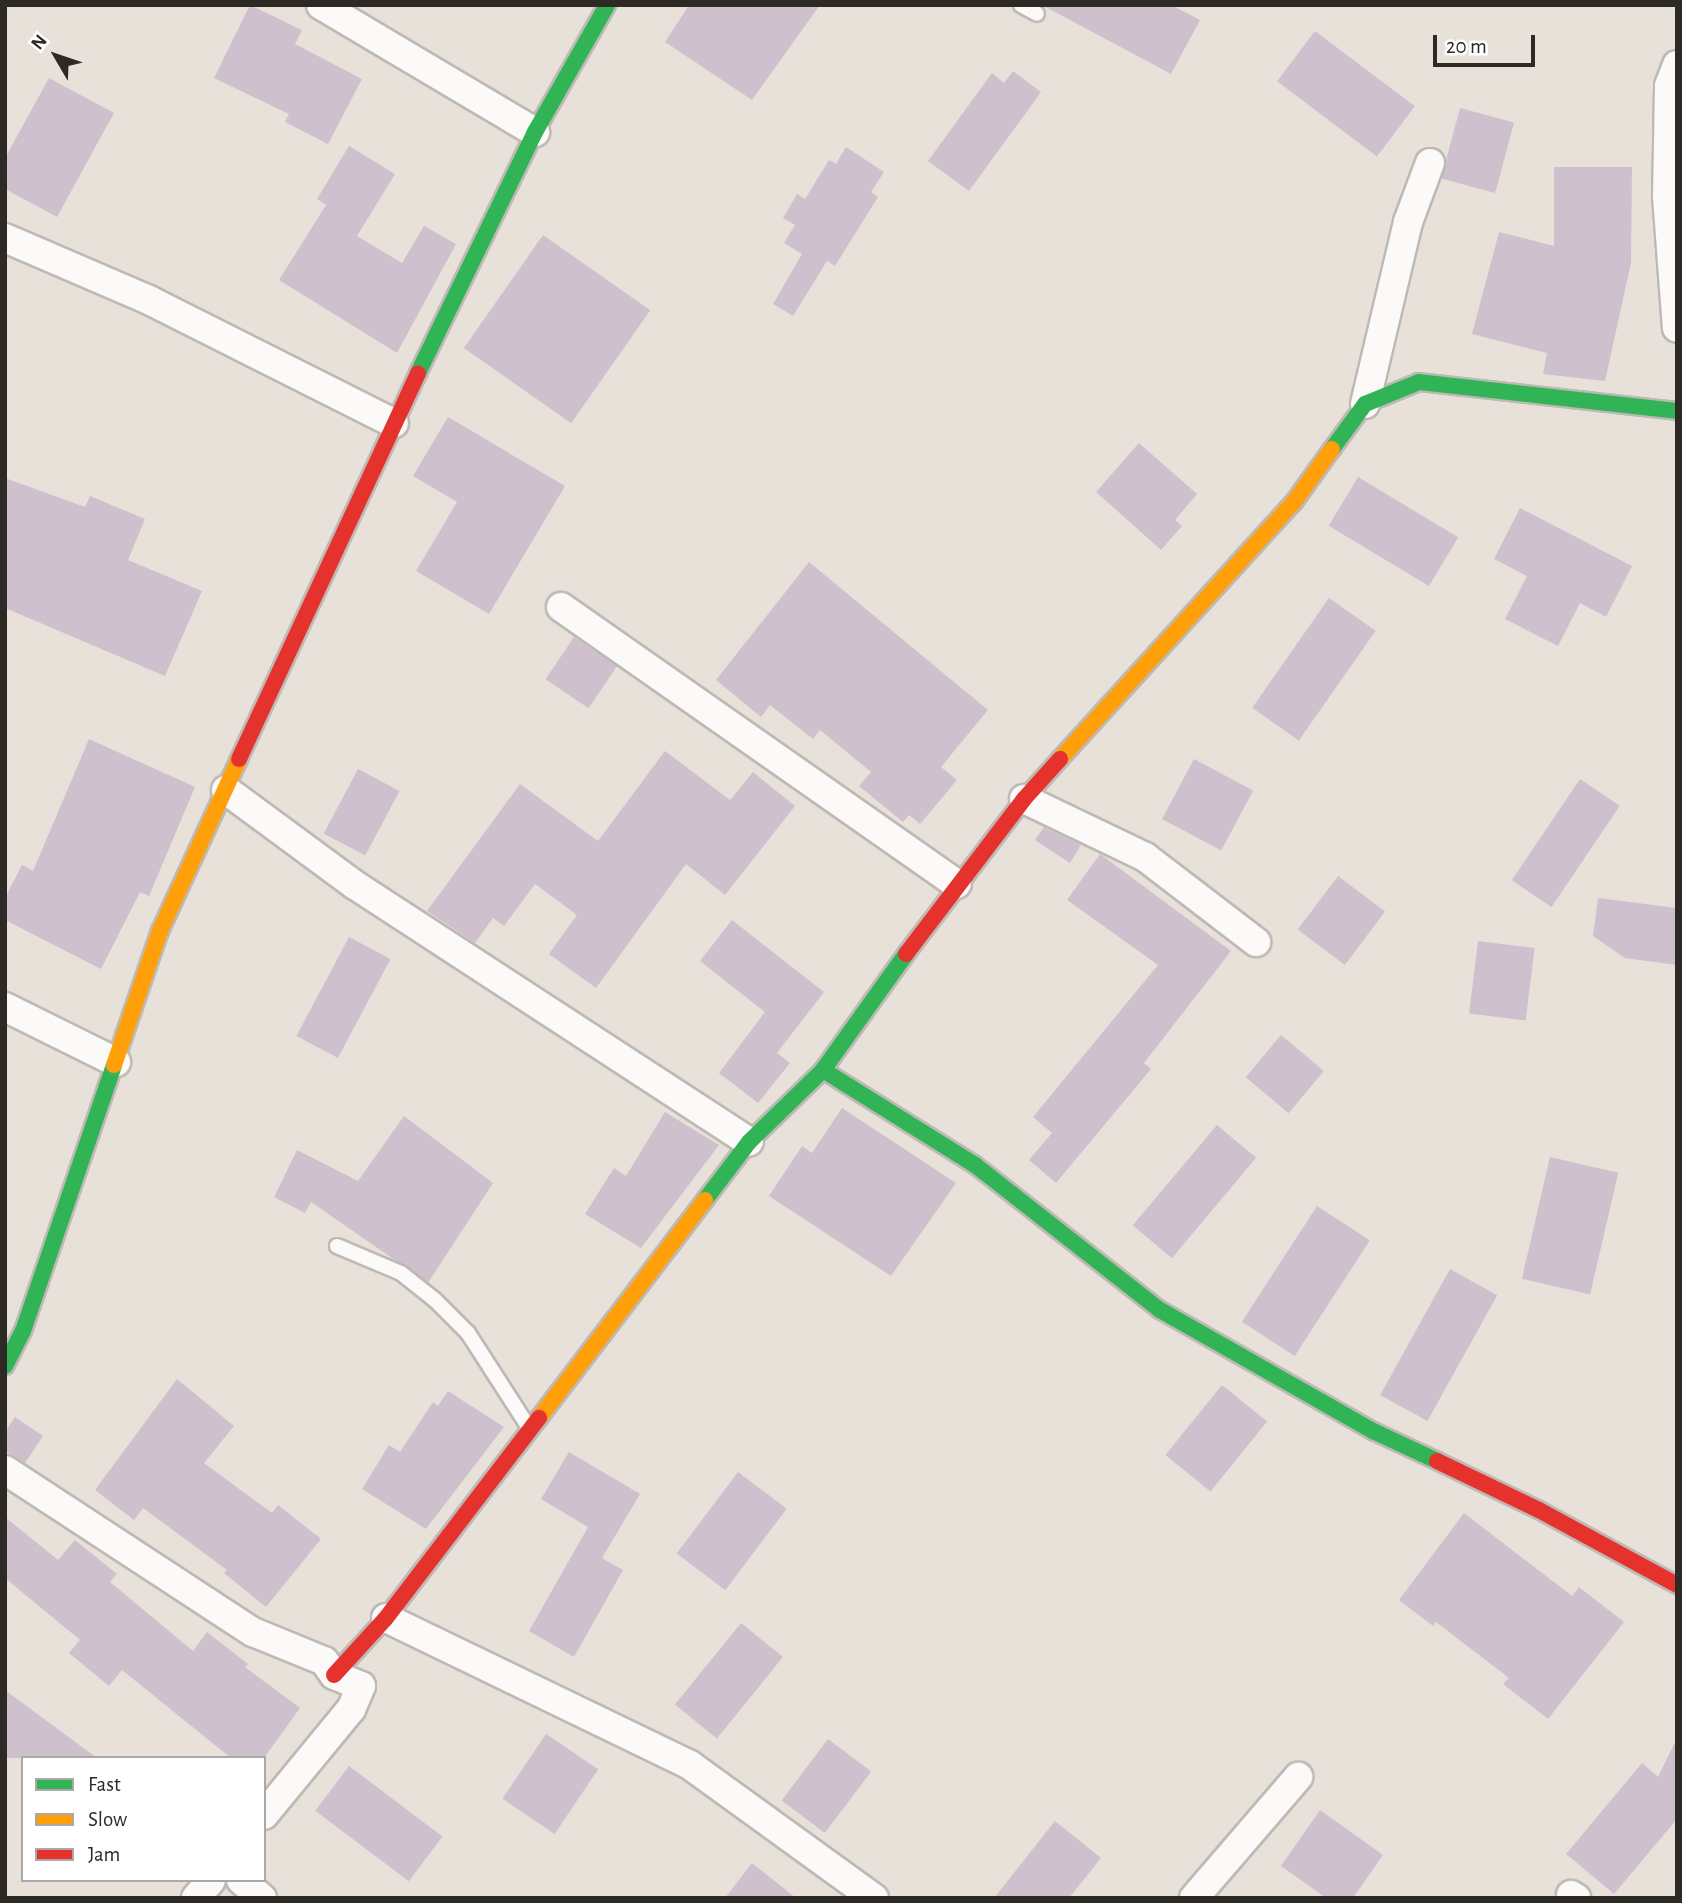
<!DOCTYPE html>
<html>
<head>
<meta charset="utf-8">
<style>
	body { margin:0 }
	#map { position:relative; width:1682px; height:1903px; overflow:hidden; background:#e7e1da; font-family:"Alegreya Sans",sans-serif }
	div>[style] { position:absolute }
	.building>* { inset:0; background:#cec1cd; transform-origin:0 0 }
	.roads { filter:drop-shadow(2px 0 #beb9b4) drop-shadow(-2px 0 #beb9b4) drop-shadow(0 2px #beb9b4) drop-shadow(0 -2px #beb9b4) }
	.lane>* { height:14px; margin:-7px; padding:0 7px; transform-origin:7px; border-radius:7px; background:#fbfaf9 }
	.street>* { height:28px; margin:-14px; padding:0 14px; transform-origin:14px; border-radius:14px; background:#fbfaf9 }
	.fast>* { height:16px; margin:-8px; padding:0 8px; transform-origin:8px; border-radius:8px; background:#30b455 }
	.slow>* { height:16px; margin:-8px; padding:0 8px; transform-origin:8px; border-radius:8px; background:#ff9f0a }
	.jam>* { height:16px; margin:-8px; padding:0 8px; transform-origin:8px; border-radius:8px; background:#e5322d }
	span { translate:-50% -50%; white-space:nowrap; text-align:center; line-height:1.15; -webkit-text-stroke:5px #fff; paint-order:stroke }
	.frame { position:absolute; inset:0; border:7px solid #2d2924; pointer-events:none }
	.legend { position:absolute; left:21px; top:1756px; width:245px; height:126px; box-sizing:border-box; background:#fff; border:2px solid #aba9a7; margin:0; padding:9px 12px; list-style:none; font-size:21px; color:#2d2924 }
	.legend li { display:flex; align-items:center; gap:14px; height:35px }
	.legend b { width:35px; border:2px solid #aba9a7 }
	.north { position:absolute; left:21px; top:21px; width:70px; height:70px; -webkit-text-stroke:5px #fff; paint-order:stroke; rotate:309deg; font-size:19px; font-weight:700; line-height:28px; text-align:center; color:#2d2924 }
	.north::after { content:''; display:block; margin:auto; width:24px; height:32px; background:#2d2924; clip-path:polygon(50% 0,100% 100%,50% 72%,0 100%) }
	.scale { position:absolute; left:1433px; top:35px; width:102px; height:32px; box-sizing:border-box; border:4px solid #2d2924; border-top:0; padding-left:9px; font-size:21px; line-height:24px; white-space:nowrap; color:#2d2924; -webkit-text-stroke:5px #fff; paint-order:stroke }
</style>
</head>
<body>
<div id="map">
	<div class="building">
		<i style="clip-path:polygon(250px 5px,302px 30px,295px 44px,362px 79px,328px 144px,285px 122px,289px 114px,214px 78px)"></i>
		<i style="clip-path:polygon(689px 5px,820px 5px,752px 100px,665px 42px)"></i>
		<i style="clip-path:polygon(1042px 5px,1171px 5px,1200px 20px,1171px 74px)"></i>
		<i style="left:1315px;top:31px;width:125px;height:63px;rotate:37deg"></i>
		<i style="clip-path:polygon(1013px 71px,1041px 92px,969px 191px,928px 161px,992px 73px,1004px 83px)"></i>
		<i style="clip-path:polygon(49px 78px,114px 113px,57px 217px,5px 189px,5px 158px)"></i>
		<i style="left:1460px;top:108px;width:56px;height:73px;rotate:15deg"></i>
		<i style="clip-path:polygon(349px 146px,395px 174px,357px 236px,402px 263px,424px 226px,456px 244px,397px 353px,279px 280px,326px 205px,317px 199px)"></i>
		<i style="clip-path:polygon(846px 147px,884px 172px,871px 192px,878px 197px,835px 266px,827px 261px,793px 316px,773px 304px,802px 254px,784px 243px,795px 225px,783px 218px,797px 194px,805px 199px,829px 160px,836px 164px)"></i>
		<i style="clip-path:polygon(1554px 167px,1632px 167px,1631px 263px,1605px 381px,1543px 374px,1547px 353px,1472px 334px,1499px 232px,1554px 246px)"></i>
		<i style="left:543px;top:235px;width:131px;height:138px;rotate:35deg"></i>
		<i style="clip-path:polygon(448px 417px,565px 486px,489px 614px,416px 571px,457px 502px,413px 476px)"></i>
		<i style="clip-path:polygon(1139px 443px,1197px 494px,1175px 520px,1182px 526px,1161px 550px,1096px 492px)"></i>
		<i style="left:1358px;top:477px;width:117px;height:57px;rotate:31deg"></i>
		<i style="clip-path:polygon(5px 478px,85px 507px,90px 496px,145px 519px,128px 560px,202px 591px,165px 676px,5px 608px)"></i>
		<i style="clip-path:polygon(1520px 508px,1632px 566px,1606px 617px,1580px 603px,1558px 646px,1505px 619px,1527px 576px,1494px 559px)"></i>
		<i style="clip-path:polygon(809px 562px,988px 710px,941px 767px,957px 780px,920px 824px,909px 815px,903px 822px,859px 786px,871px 772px,820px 730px,813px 739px,770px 705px,761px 717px,716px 680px)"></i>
		<i style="left:1329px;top:598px;width:57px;height:134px;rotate:35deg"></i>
		<i style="left:574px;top:637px;width:52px;height:51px;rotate:34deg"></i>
		<i style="clip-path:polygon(89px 739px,195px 787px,149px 896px,140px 892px,101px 969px,5px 920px,5px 898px,22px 865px,33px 871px)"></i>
		<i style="clip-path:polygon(665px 751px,730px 800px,753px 772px,795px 806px,725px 895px,686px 864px,596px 988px,549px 954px,577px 915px,535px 884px,504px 926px,493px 918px,475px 943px,427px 911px,520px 784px,598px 841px)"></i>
		<i style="left:1194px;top:759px;width:67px;height:68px;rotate:28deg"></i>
		<i style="left:358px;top:769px;width:47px;height:73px;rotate:28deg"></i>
		<i style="left:1580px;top:779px;width:48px;height:122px;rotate:34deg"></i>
		<i style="clip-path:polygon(1044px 827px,1081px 845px,1070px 863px,1035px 840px)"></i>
		<i style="clip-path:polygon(1100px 854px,1231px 951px,1144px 1063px,1151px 1069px,1056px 1183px,1029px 1160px,1052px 1133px,1033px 1117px,1158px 965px,1067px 900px)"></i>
		<i style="left:1338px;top:876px;width:59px;height:67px;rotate:37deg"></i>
		<i style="clip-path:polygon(1598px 898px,1677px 908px,1677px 965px,1625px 958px,1593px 936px)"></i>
		<i style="clip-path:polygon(732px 920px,824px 992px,777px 1053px,790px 1063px,758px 1103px,719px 1073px,765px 1012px,700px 961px)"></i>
		<i style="left:349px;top:937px;width:47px;height:112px;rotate:28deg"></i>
		<i style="left:1478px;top:941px;width:57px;height:73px;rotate:7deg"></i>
		<i style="left:1281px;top:1035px;width:56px;height:55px;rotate:40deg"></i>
		<i style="clip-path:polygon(842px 1108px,956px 1183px,891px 1276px,769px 1196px,802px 1146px,812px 1153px)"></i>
		<i style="clip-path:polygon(665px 1112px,719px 1145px,641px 1248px,585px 1214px,614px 1168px,626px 1176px)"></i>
		<i style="clip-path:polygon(404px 1116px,493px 1183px,428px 1283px,311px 1202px,305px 1213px,274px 1197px,297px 1150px,358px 1181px)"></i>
		<i style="left:1217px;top:1125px;width:51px;height:131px;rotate:40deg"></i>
		<i style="left:1550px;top:1157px;width:70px;height:125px;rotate:13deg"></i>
		<i style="left:1317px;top:1206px;width:63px;height:138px;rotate:33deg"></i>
		<i style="left:1450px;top:1269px;width:54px;height:144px;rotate:29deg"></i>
		<i style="clip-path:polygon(177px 1379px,234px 1426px,204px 1463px,272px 1513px,278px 1505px,321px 1539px,266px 1607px,224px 1573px,227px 1570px,143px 1508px,134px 1520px,95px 1490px)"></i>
		<i style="left:1222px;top:1385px;width:58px;height:90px;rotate:39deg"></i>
		<i style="clip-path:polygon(448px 1391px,504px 1427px,426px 1529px,362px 1489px,389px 1445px,400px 1452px,433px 1402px,438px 1406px)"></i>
		<i style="clip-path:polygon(15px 1417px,43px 1436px,25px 1463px,5px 1451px,5px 1432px)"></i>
		<i style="clip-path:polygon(569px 1452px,640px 1494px,602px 1558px,623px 1570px,574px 1657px,529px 1631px,588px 1527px,541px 1499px)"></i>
		<i style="left:738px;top:1472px;width:61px;height:102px;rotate:37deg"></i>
		<i style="clip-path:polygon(1464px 1513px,1572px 1596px,1579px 1587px,1624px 1622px,1548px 1719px,1503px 1684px,1509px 1678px,1436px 1622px,1433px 1626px,1399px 1600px)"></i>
		<i style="clip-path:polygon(5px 1517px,58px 1560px,75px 1540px,117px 1574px,110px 1582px,193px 1651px,207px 1632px,248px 1664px,245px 1667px,300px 1708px,264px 1758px,231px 1758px,122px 1670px,109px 1686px,69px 1653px,80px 1640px,5px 1578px)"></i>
		<i style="left:741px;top:1623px;width:54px;height:105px;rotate:39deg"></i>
		<i style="clip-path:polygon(5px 1690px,97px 1758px,5px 1758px)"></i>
		<i style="left:546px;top:1734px;width:63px;height:78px;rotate:34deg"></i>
		<i style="clip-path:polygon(1677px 1738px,1677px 1819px,1614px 1894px,1566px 1854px,1642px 1763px,1658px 1777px)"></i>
		<i style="left:828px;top:1739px;width:54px;height:77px;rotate:37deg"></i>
		<i style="left:349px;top:1766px;width:117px;height:56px;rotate:37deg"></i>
		<i style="clip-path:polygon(1320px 1810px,1383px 1855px,1353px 1898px,1326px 1898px,1281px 1866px)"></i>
		<i style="clip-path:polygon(1055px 1821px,1101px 1858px,1069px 1898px,994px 1898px)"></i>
		<i style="clip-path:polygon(752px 1863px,796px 1898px,725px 1898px)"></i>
	</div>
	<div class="roads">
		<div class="lane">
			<i style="left:1021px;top:5px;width:18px;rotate:29deg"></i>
			<i style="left:337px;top:1246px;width:69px;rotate:22.9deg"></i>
			<i style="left:401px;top:1273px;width:43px;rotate:38.5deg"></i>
			<i style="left:435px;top:1300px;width:47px;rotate:45deg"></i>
			<i style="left:468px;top:1333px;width:111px;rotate:57.2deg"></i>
		</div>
		<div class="street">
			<i style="left:321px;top:5px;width:249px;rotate:30.7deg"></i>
			<i style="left:1677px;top:65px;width:22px;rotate:111deg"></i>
			<i style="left:1669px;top:86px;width:110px;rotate:91deg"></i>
			<i style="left:1667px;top:196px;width:132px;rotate:85.7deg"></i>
			<i style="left:5px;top:238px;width:157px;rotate:23.3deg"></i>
			<i style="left:149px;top:300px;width:274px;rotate:26.7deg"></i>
			<i style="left:1365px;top:404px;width:187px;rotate:-76.7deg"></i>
			<i style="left:1408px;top:222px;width:63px;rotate:-69.6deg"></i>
			<i style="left:561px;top:607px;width:483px;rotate:35deg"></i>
			<i style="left:226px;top:790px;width:160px;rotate:36.4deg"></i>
			<i style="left:355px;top:885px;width:470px;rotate:33.1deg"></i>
			<i style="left:1024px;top:799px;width:134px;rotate:25.6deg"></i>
			<i style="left:1145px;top:857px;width:140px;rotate:37.4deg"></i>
			<i style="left:5px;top:1007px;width:124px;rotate:26.4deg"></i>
			<i style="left:5px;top:1470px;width:296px;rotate:33.2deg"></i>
			<i style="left:253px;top:1632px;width:77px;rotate:22.2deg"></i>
			<i style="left:324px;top:1661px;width:17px;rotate:54deg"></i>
			<i style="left:334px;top:1675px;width:29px;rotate:22deg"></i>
			<i style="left:361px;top:1686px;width:25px;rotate:113deg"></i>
			<i style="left:351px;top:1709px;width:137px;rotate:129.4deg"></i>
			<i style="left:386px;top:1618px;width:338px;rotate:25.8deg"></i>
			<i style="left:690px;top:1765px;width:227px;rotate:35.9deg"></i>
			<i style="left:241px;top:1880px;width:28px;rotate:41deg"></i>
			<i style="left:1571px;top:1895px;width:6px;rotate:31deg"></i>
			<i style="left:196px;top:1898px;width:23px;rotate:-50deg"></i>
			<i style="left:1194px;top:1898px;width:160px;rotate:-49.3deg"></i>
		</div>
		<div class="fast">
			<i style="left:418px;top:373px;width:268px;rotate:-64.1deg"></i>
			<i style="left:535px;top:132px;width:146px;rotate:-60.4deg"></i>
			<i style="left:1332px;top:449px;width:56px;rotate:-53.7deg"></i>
			<i style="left:1365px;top:404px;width:58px;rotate:-22.2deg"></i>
			<i style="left:1419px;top:382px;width:260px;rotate:6.4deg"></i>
			<i style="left:823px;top:1070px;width:179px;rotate:32deg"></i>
			<i style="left:975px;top:1165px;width:235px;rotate:38.1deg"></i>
			<i style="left:1160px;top:1310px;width:245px;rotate:29.6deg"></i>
			<i style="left:1373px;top:1431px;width:71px;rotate:25.1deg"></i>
			<i style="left:705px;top:1200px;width:73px;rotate:-52.8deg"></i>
			<i style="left:749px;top:1142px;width:103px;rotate:-44.2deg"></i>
			<i style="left:823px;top:1070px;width:143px;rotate:-54.4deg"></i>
			<i style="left:5px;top:1366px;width:39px;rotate:-63deg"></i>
			<i style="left:23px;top:1331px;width:281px;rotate:-71.1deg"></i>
		</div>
		<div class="slow">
			<i style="left:1060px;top:759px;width:348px;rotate:-47.7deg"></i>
			<i style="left:1294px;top:502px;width:65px;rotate:-54.4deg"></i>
			<i style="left:114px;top:1065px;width:142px;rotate:-71.1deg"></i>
			<i style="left:160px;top:931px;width:189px;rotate:-65.3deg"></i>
			<i style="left:539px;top:1418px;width:274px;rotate:-52.7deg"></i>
		</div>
		<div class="jam">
			<i style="left:239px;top:759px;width:425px;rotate:-65.1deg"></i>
			<i style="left:906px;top:954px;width:195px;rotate:-52.7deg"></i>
			<i style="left:1024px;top:799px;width:54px;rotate:-48deg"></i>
			<i style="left:1437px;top:1461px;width:113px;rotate:25.7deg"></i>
			<i style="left:1539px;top:1510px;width:157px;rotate:28.5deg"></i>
			<i style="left:334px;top:1675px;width:77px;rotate:-47.6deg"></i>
			<i style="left:386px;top:1618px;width:252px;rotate:-52.6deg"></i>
		</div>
	</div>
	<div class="frame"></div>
	<ul class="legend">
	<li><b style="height:9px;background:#30b455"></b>Fast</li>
	<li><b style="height:9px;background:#ff9f0a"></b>Slow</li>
	<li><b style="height:9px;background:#e5322d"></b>Jam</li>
	</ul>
	<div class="north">N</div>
	<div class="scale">20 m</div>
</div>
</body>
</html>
